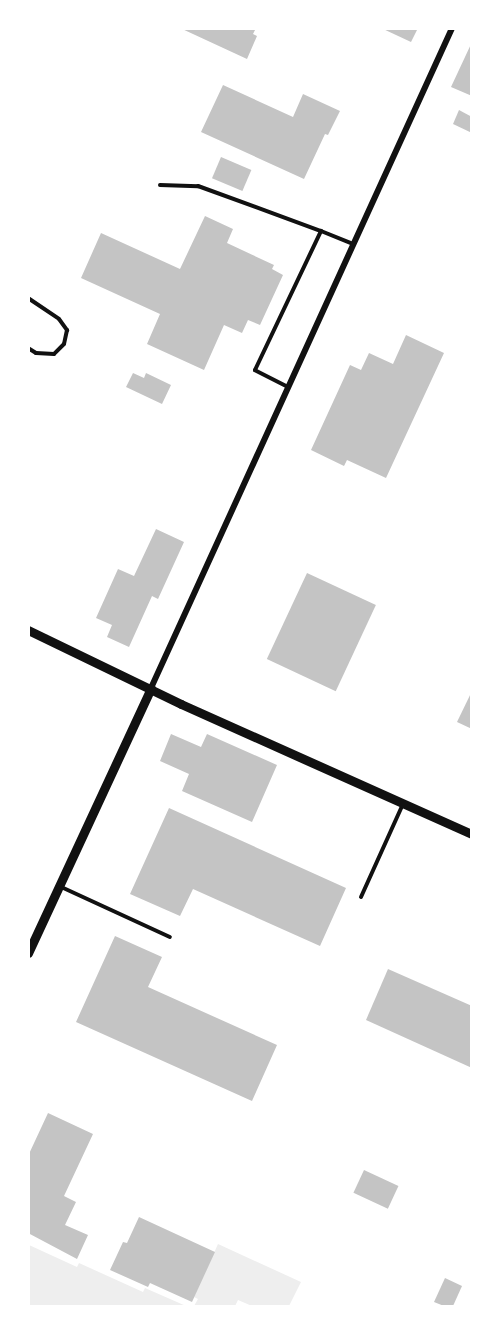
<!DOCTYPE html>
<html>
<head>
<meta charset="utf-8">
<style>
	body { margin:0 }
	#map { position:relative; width:500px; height:1335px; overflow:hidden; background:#fff; font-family:"Asap Condensed",sans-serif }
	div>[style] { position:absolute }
	.green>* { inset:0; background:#eee }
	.building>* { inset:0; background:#c4c4c4; transform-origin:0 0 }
	.service>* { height:4px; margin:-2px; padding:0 2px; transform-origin:2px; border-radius:2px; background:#111 }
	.minor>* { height:6px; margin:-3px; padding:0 3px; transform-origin:3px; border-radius:3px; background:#111 }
	.tertiary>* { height:9px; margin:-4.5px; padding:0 4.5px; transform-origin:4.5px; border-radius:4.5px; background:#111 }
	span { translate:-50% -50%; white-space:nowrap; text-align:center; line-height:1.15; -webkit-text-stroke:4.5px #fff; paint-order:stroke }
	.frame { position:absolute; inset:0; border:30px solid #fff; pointer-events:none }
</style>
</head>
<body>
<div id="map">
	<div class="green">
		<i style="clip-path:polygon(218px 1244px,301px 1282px,289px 1306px,252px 1306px,238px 1300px,235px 1306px,194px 1306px,198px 1299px,194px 1297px)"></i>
		<i style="clip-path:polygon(29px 1245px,77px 1267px,79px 1263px,143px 1292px,145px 1288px,186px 1306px,29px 1306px)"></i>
	</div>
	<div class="building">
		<i style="clip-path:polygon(180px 28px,256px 28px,253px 34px,257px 36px,247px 59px)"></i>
		<i style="clip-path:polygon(381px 28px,418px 28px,411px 42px)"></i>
		<i style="clip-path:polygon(472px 42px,472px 96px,451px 87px)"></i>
		<i style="clip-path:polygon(223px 85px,293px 117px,303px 94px,340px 111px,328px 135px,325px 134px,304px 179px,201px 132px)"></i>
		<i style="clip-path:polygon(459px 110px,472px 117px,472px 133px,453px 124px)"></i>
		<i style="left:221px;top:157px;width:33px;height:23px;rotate:23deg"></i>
		<i style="clip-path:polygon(205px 216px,233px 229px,227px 243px,274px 265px,272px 269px,283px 275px,260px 325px,248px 320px,242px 333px,224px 325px,204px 370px,147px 344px,160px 314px,81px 278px,101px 233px,180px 269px)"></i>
		<i style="clip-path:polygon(406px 335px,444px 353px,386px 478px,347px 460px,344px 466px,311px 450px,350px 365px,361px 370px,369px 353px,393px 364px)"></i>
		<i style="clip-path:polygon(133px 373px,144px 378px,146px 373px,171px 385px,162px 404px,126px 387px)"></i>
		<i style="clip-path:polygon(156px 529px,184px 542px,158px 599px,152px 596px,129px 647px,107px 637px,112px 625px,96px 618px,118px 569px,134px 576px)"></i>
		<i style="left:307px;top:573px;width:76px;height:95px;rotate:25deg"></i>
		<i style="clip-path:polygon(472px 691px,472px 729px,457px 722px)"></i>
		<i style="clip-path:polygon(171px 734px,201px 747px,207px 734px,277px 765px,252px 822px,182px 791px,189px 774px,160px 761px)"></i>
		<i style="clip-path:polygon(169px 808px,346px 888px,320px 946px,193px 889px,180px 916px,130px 894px)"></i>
		<i style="clip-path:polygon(115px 936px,162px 957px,148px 987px,277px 1045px,252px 1101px,76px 1022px)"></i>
		<i style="clip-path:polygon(388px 969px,472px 1006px,472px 1068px,366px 1020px)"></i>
		<i style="clip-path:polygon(48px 1113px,93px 1134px,64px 1196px,76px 1202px,65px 1225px,88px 1235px,77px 1259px,28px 1233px,28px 1156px)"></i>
		<i style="left:364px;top:1170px;width:38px;height:25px;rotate:25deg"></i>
		<i style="clip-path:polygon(139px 1217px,215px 1252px,192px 1302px,150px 1283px,148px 1287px,110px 1270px,123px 1242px,127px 1243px)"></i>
		<i style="clip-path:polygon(445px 1278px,462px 1286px,453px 1306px,444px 1306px,434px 1302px)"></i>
	</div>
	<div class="service">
		<i style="left:160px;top:185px;width:38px;rotate:2deg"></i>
		<i style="left:198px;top:186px;width:131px;rotate:20.1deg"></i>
		<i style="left:28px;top:298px;width:37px;rotate:34deg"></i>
		<i style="left:59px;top:319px;width:14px;rotate:54deg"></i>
		<i style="left:67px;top:330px;width:14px;rotate:102deg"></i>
		<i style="left:64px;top:344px;width:14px;rotate:135deg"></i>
		<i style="left:54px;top:354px;width:18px;rotate:-177deg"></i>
		<i style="left:36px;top:353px;width:9px;rotate:-148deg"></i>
		<i style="left:288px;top:387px;width:37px;rotate:-153deg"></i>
		<i style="left:255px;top:370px;width:154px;rotate:-64.6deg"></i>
		<i style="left:321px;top:231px;width:35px;rotate:22deg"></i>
		<i style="left:59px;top:886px;width:122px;rotate:24.7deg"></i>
		<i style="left:361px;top:897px;width:102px;rotate:-65.7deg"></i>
	</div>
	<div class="minor">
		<i style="left:151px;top:688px;width:725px;rotate:-65.48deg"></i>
	</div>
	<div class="tertiary">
		<i style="left:28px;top:630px;width:170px;rotate:25.8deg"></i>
		<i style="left:181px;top:704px;width:319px;rotate:24.1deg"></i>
		<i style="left:28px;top:953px;width:292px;rotate:-65.1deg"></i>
	</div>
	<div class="frame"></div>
</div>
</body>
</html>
